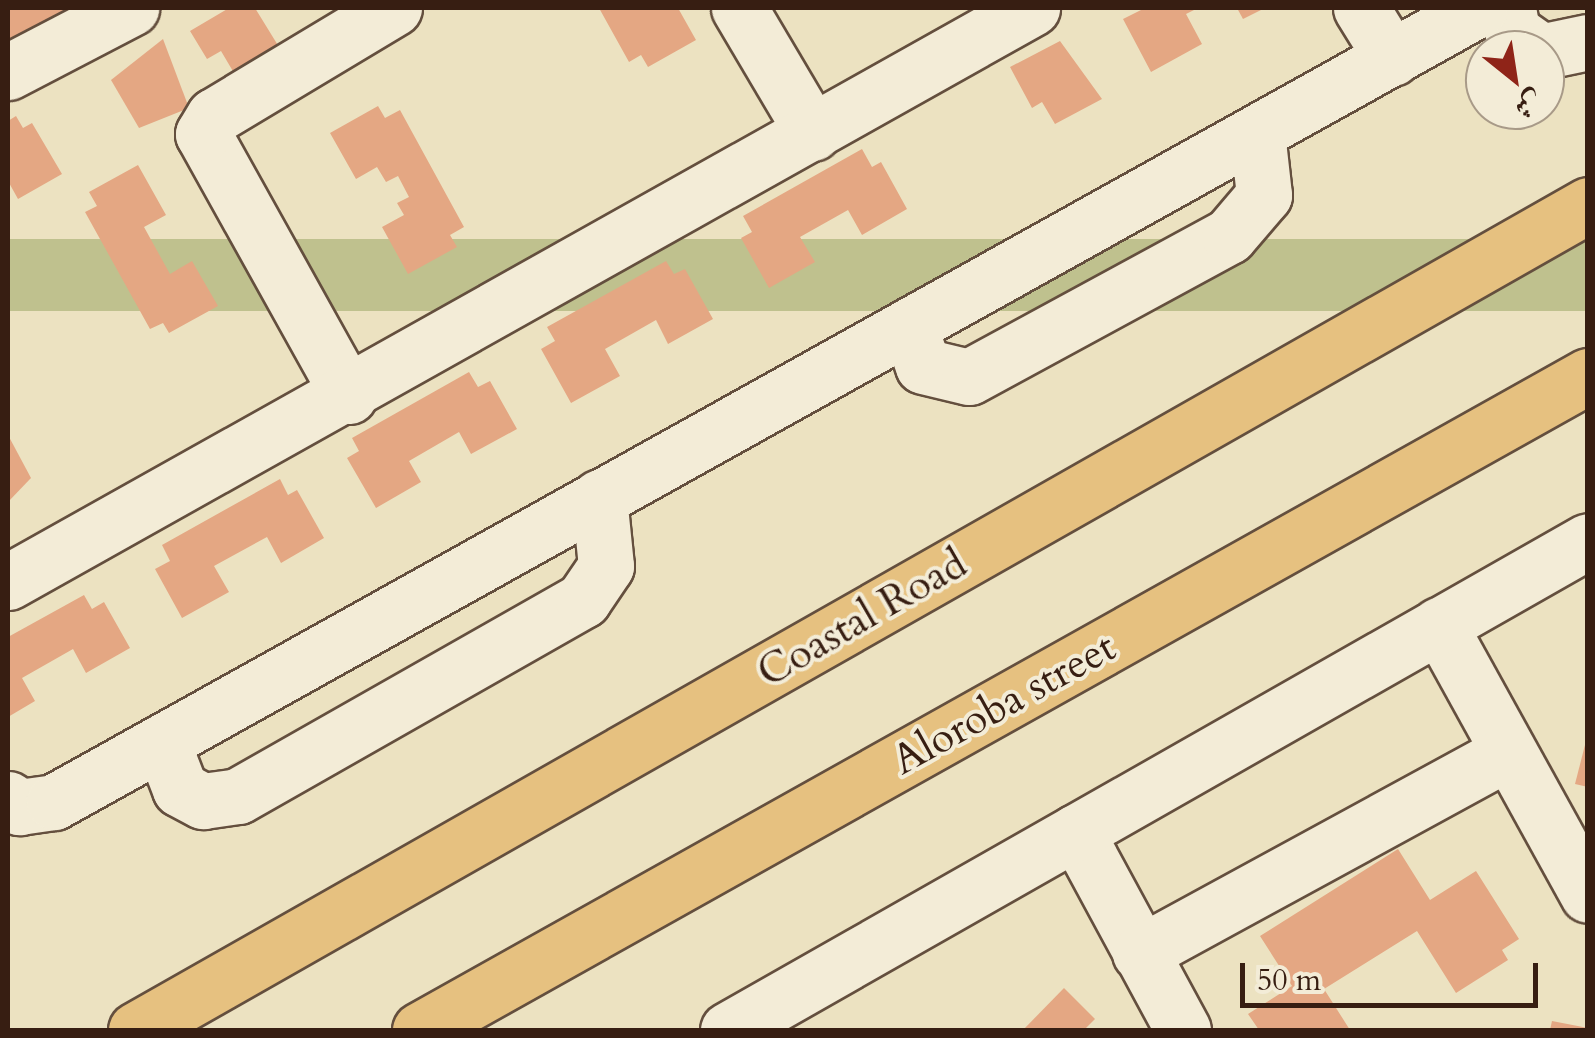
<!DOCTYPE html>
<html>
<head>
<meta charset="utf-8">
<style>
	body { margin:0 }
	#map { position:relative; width:1595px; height:1038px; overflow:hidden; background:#ece2c1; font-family:Cardo,Amiri,serif }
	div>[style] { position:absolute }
	.green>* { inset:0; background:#bfc18e; transform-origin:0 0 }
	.building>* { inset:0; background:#e4a783 }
	.roads { filter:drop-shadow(2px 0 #644f3e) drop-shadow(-2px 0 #644f3e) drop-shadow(0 2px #644f3e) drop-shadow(0 -2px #644f3e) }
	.minor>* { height:55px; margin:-27.5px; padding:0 27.5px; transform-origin:27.5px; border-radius:27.5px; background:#f3ecd7 }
	.highway>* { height:55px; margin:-27.5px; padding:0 27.5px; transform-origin:27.5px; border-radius:27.5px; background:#e6c180 }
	span { translate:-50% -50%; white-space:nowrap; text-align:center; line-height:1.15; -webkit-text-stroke:8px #f3ecd7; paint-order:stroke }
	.street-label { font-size:42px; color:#371e12 }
	.frame { position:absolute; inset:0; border:10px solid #371e12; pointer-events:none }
	.north { position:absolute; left:1465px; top:30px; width:100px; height:100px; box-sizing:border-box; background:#f3ecd7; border:2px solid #a89a88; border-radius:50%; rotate:150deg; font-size:28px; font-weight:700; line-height:40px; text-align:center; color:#371e12 }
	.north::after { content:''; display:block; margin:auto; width:35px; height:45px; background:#8f2418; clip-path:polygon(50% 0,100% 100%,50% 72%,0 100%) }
	.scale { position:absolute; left:1240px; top:963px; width:298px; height:45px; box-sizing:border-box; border:5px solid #371e12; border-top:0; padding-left:12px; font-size:30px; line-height:35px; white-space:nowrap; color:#371e12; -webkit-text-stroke:8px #f3ecd7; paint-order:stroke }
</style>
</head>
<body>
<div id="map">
	<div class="green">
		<i style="left:1587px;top:239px;width:72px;height:1609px;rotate:90deg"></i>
	</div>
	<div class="building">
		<i style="clip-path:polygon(8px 8px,97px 8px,8px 54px)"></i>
		<i style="clip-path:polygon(229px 8px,255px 8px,279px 47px,234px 73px,221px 51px,207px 59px,190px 31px)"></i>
		<i style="clip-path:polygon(599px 8px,678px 8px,696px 40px,648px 67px,641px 55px,629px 62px)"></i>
		<i style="clip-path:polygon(1145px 8px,1198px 8px,1186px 14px,1202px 44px,1151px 72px,1123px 19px)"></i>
		<i style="clip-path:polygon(1237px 8px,1265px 8px,1243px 19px)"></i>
		<i style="clip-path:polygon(163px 39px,189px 108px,139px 128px,111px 80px)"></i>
		<i style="clip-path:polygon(1060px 41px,1102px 99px,1055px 124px,1042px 102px,1032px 108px,1010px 67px)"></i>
		<i style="clip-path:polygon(378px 106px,385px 118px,400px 110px,464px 227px,450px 235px,457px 247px,408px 274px,382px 227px,404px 215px,397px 203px,409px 197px,398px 176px,386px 182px,377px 167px,356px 179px,330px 133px)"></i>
		<i style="clip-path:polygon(16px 116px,23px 128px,32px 123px,62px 174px,18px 199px,8px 181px,8px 121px)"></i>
		<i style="clip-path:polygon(862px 149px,872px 167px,881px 162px,907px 209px,862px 235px,848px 210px,800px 237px,815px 262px,769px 288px,741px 238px,752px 232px,743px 216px)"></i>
		<i style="clip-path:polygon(138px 165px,166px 215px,144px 227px,170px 274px,192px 261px,218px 306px,169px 333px,163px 323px,150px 329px,85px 212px,97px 206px,89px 192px)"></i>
		<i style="clip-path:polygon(666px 261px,674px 274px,685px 269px,713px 319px,668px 344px,656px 320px,605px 349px,620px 376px,571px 403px,541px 349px,555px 341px,547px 327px)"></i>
		<i style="clip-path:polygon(469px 372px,478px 387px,490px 381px,517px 429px,471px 454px,459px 432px,409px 461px,421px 482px,376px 508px,347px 458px,359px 451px,352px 438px)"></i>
		<i style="clip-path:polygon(8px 435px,31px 478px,8px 502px)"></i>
		<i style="clip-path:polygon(280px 479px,288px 495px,297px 490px,324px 538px,281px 563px,267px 537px,214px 566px,229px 592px,182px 618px,155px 569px,170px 561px,162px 545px)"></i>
		<i style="clip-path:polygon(84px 595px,92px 609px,104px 602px,130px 648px,86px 673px,73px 649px,22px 678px,35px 701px,8px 717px,8px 637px)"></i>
		<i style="clip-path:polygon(1586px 741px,1588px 741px,1588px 787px,1575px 784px)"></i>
		<i style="clip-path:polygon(1398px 849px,1430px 900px,1476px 871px,1519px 939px,1502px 950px,1508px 960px,1456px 993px,1417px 931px,1324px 989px,1350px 1030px,1259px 1030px,1248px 1014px,1292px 986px,1260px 936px)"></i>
		<i style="clip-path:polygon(1064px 988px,1095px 1019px,1084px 1030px,1023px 1030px)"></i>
		<i style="clip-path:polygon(1552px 1021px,1588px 1028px,1588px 1030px,1550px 1030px)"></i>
	</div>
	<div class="roads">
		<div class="minor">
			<i style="left:739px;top:8px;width:145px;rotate:59.4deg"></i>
			<i style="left:1361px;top:8px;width:59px;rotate:58.2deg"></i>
			<i style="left:1508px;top:8px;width:23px;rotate:80deg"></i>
			<i style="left:1512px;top:31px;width:33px;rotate:35deg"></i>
			<i style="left:1545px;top:51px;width:44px;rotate:-11.8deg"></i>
			<i style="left:8px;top:72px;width:139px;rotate:-27.5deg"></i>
			<i style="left:909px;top:326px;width:42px;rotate:70.7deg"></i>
			<i style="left:923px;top:366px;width:47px;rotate:13.4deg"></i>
			<i style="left:969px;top:377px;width:296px;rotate:-28.5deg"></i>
			<i style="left:1229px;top:236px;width:54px;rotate:-49.5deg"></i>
			<i style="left:1264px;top:195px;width:62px;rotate:-96.4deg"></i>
			<i style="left:349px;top:396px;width:300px;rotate:-119.1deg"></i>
			<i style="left:203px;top:134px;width:21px;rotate:-59deg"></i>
			<i style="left:214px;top:116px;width:210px;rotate:-31deg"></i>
			<i style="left:8px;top:582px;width:1174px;rotate:-29.27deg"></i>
			<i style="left:1439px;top:625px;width:308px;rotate:61.1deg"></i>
			<i style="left:162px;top:742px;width:50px;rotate:69deg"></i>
			<i style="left:180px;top:789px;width:26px;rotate:28deg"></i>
			<i style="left:203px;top:801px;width:35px;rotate:-8deg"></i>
			<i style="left:238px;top:796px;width:397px;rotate:-29.6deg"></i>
			<i style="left:583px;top:600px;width:41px;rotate:-55.9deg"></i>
			<i style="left:606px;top:566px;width:69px;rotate:-95.8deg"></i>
			<i style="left:8px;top:799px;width:14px;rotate:36deg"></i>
			<i style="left:19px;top:807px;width:35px;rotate:-8deg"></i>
			<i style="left:54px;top:802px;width:1632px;rotate:-29.11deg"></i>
			<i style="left:1076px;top:832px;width:225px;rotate:61.6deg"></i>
			<i style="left:1140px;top:953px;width:418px;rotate:-28.6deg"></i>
			<i style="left:728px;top:1030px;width:989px;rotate:-29.62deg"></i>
		</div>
		<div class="highway">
			<i style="left:136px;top:1030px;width:1670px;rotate:-29.6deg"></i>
			<i style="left:420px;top:1030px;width:1339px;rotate:-29.25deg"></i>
		</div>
	</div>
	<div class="street-label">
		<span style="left:862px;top:618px;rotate:-30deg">Coastal Road</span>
		<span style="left:1004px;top:704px;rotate:-29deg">Aloroba street</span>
	</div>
	<div class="frame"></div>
	<div class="north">ش</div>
	<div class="scale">50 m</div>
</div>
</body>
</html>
